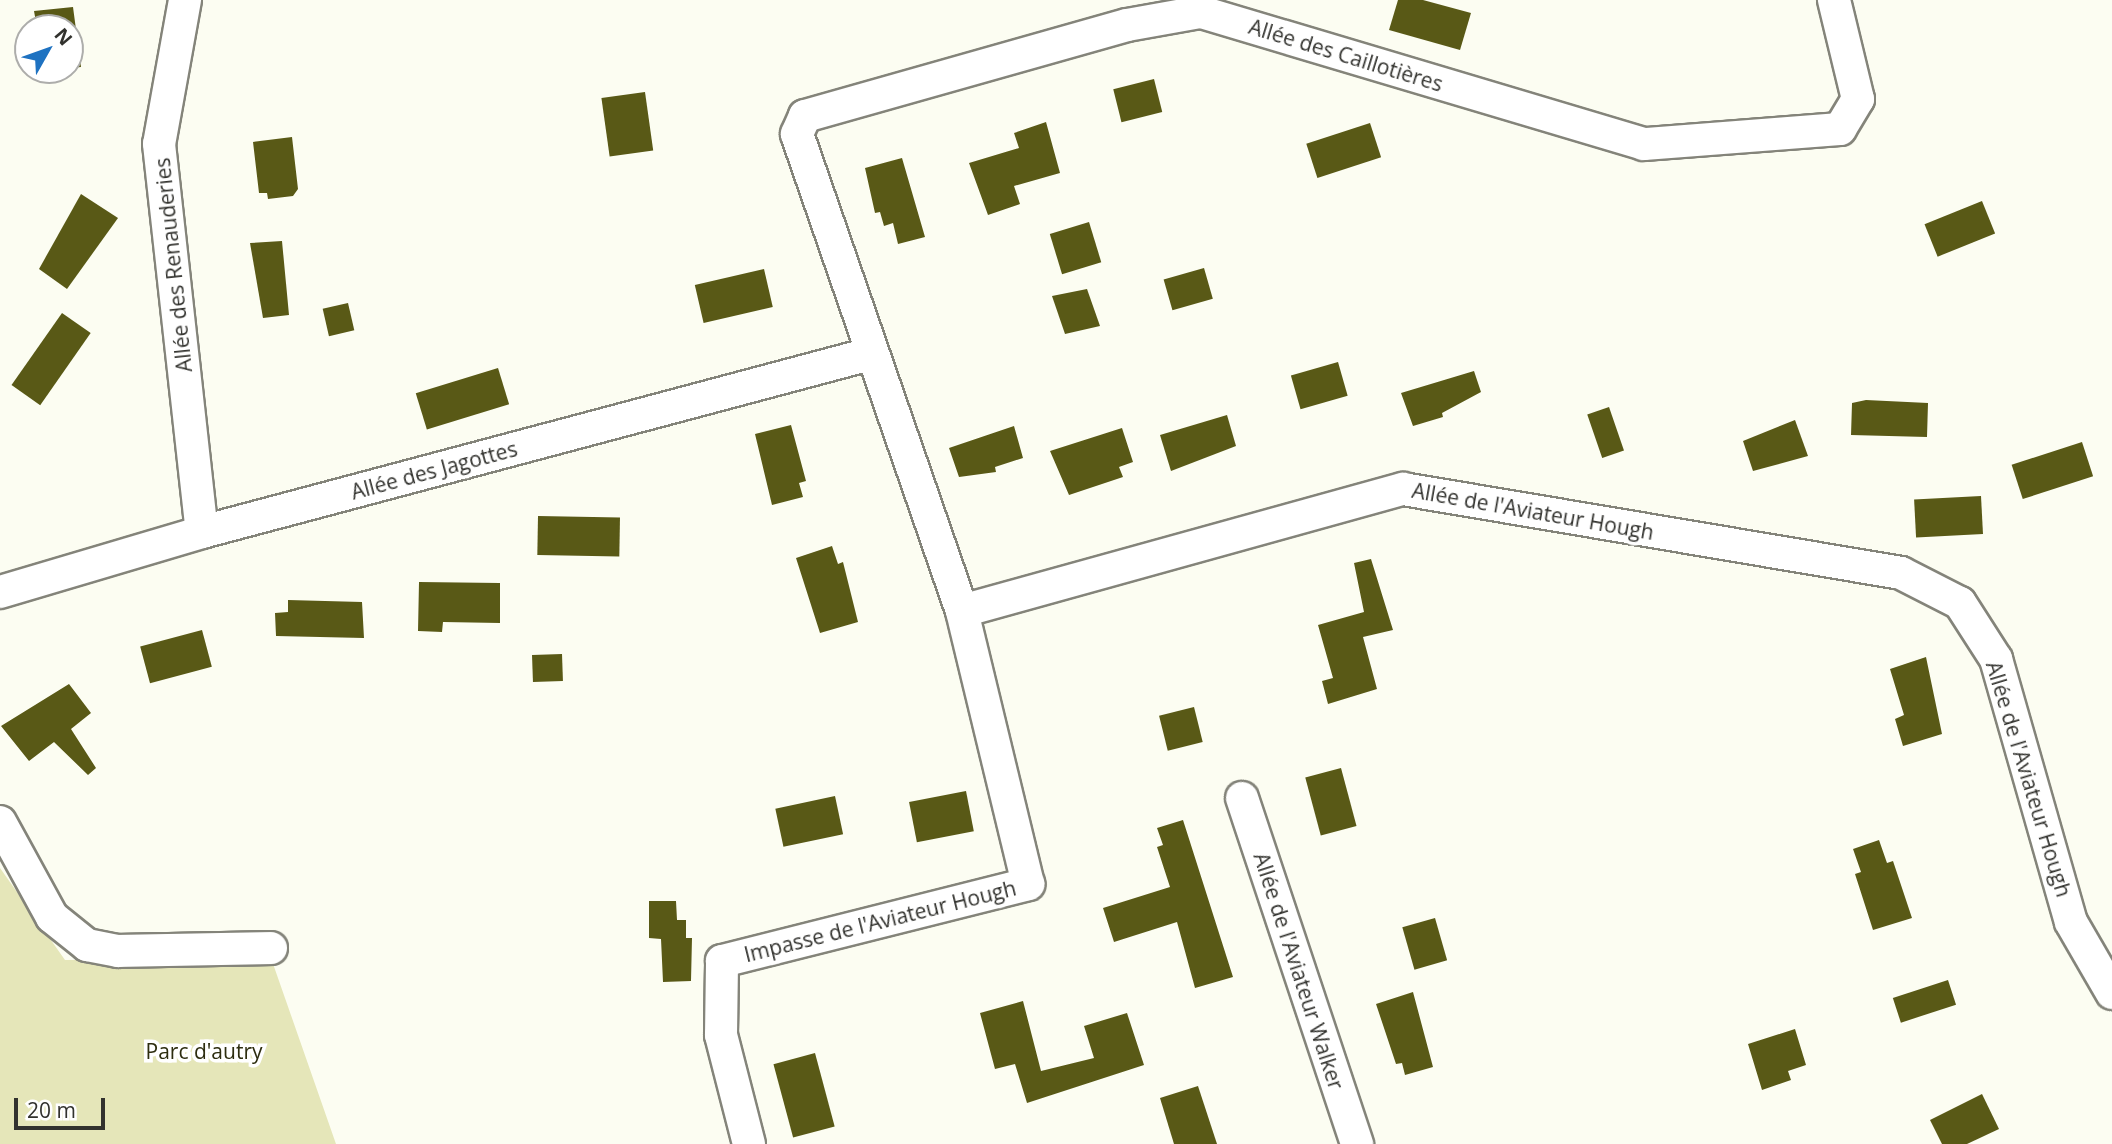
<!DOCTYPE html>
<html>
<head>
<meta charset="utf-8">
<style>
	body { margin:0 }
	#map { position:relative; width:2112px; height:1144px; overflow:hidden; background:#fcfdf2; font-family:"Open Sans",sans-serif }
	div>[style] { position:absolute }
	.green>* { inset:0; background:#e5e6b9 }
	.building>* { inset:0; background:#595916; transform-origin:0 0 }
	.roads { filter:drop-shadow(2px 0 #84847a) drop-shadow(-2px 0 #84847a) drop-shadow(0 2px #84847a) drop-shadow(0 -2px #84847a) }
	.minor>* { height:32px; margin:-16px; padding:0 16px; transform-origin:16px; border-radius:16px; background:#fff }
	span { translate:-50% -50%; white-space:nowrap; text-align:center; line-height:1.15; -webkit-text-stroke:7px #fff; paint-order:stroke }
	.street-label { font-size:21px; color:#32322e }
	.park-label { font-size:21px; color:#2d2d0f }
	.north { position:absolute; left:14px; top:14px; width:70px; height:70px; box-sizing:border-box; background:#fff; border:2px solid #adadab; border-radius:50%; rotate:50deg; font-size:19px; font-weight:700; line-height:28px; text-align:center; color:#32322e }
	.north::after { content:''; display:block; margin:auto; width:24px; height:32px; background:#1e72c1; clip-path:polygon(50% 0,100% 100%,50% 72%,0 100%) }
	.scale { position:absolute; left:14px; top:1098px; width:91px; height:32px; box-sizing:border-box; border:4px solid #32322e; border-top:0; padding-left:9px; font-size:21px; line-height:24px; white-space:nowrap; color:#32322e; -webkit-text-stroke:5px #fff; paint-order:stroke }
</style>
</head>
<body>
<div id="map">
	<div class="green">
		<i style="clip-path:polygon(0 868px,65px 960px,271px 958px,336px 1144px,0 1144px)"></i>
	</div>
	<div class="building">
		<i style="clip-path:polygon(1398px 0,1423px 0,1471px 13px,1460px 50px,1389px 30px)"></i>
		<i style="clip-path:polygon(73px 7px,81px 67px,70px 68px,70px 28px,37px 28px,34px 11px)"></i>
		<i style="left:1154px;top:79px;width:34px;height:42px;rotate:76deg"></i>
		<i style="left:645px;top:92px;width:59px;height:44px;rotate:82deg"></i>
		<i style="clip-path:polygon(1046px 122px,1060px 173px,1014px 186px,1020px 204px,988px 215px,969px 163px,1019px 148px,1014px 133px)"></i>
		<i style="left:1370px;top:123px;width:36px;height:67px;rotate:72deg"></i>
		<i style="clip-path:polygon(292px 137px,298px 189px,293px 196px,268px 199px,267px 193px,259px 193px,253px 142px)"></i>
		<i style="clip-path:polygon(902px 158px,925px 237px,898px 244px,893px 223px,884px 226px,880px 212px,875px 213px,865px 168px)"></i>
		<i style="clip-path:polygon(81px 194px,118px 218px,67px 289px,39px 269px)"></i>
		<i style="left:1982px;top:201px;width:35px;height:62px;rotate:68deg"></i>
		<i style="left:1089px;top:222px;width:42px;height:41px;rotate:73deg"></i>
		<i style="clip-path:polygon(282px 241px,289px 315px,263px 318px,250px 243px)"></i>
		<i style="left:1204px;top:268px;width:32px;height:42px;rotate:74deg"></i>
		<i style="left:764px;top:269px;width:39px;height:71px;rotate:77deg"></i>
		<i style="clip-path:polygon(1087px 289px,1100px 326px,1065px 334px,1052px 296px)"></i>
		<i style="left:348px;top:303px;width:28px;height:26px;rotate:77deg"></i>
		<i style="left:62px;top:313px;width:35px;height:88px;rotate:35deg"></i>
		<i style="left:1338px;top:362px;width:35px;height:49px;rotate:74deg"></i>
		<i style="left:498px;top:368px;width:38px;height:86px;rotate:73deg"></i>
		<i style="clip-path:polygon(1474px 371px,1481px 392px,1442px 413px,1443px 417px,1413px 426px,1401px 393px)"></i>
		<i style="clip-path:polygon(1866px 400px,1928px 403px,1927px 437px,1851px 435px,1852px 403px)"></i>
		<i style="left:1609px;top:407px;width:46px;height:23px;rotate:71deg"></i>
		<i style="clip-path:polygon(1227px 415px,1236px 446px,1171px 471px,1160px 435px)"></i>
		<i style="clip-path:polygon(1795px 420px,1808px 456px,1753px 471px,1743px 441px)"></i>
		<i style="clip-path:polygon(791px 425px,806px 481px,799px 483px,803px 497px,772px 505px,755px 434px)"></i>
		<i style="clip-path:polygon(1014px 426px,1023px 458px,995px 467px,996px 472px,959px 477px,949px 448px)"></i>
		<i style="clip-path:polygon(1122px 428px,1133px 462px,1119px 467px,1123px 477px,1069px 495px,1050px 451px)"></i>
		<i style="left:2082px;top:442px;width:36px;height:74px;rotate:72deg"></i>
		<i style="left:1981px;top:496px;width:38px;height:67px;rotate:87deg"></i>
		<i style="left:538px;top:516px;width:82px;height:39px;rotate:1deg"></i>
		<i style="clip-path:polygon(832px 546px,838px 564px,843px 562px,858px 622px,820px 633px,796px 558px)"></i>
		<i style="clip-path:polygon(1371px 559px,1393px 630px,1363px 637px,1377px 689px,1328px 704px,1322px 681px,1333px 678px,1318px 625px,1364px 612px,1354px 563px)"></i>
		<i style="clip-path:polygon(419px 582px,500px 583px,500px 623px,443px 622px,442px 632px,418px 631px)"></i>
		<i style="clip-path:polygon(288px 600px,362px 602px,364px 638px,276px 636px,275px 613px,288px 612px)"></i>
		<i style="left:202px;top:630px;width:38px;height:64px;rotate:75deg"></i>
		<i style="left:562px;top:654px;width:27px;height:30px;rotate:88deg"></i>
		<i style="clip-path:polygon(1926px 657px,1942px 734px,1903px 746px,1895px 719px,1904px 715px,1890px 669px)"></i>
		<i style="clip-path:polygon(69px 684px,91px 713px,71px 729px,96px 768px,88px 775px,54px 742px,29px 761px,1px 726px)"></i>
		<i style="left:1194px;top:707px;width:36px;height:36px;rotate:76deg"></i>
		<i style="left:1341px;top:768px;width:60px;height:37px;rotate:75deg"></i>
		<i style="left:966px;top:791px;width:41px;height:58px;rotate:79deg"></i>
		<i style="left:835px;top:796px;width:39px;height:61px;rotate:78deg"></i>
		<i style="clip-path:polygon(1183px 820px,1233px 977px,1195px 988px,1177px 922px,1114px 942px,1103px 908px,1170px 887px,1157px 847px,1163px 845px,1157px 828px)"></i>
		<i style="clip-path:polygon(1879px 840px,1887px 863px,1893px 861px,1912px 918px,1873px 930px,1855px 874px,1861px 872px,1853px 849px)"></i>
		<i style="clip-path:polygon(649px 901px,676px 901px,677px 920px,686px 920px,686px 938px,692px 938px,691px 981px,663px 982px,661px 939px,649px 938px)"></i>
		<i style="left:1435px;top:918px;width:44px;height:34px;rotate:74deg"></i>
		<i style="left:1948px;top:980px;width:26px;height:58px;rotate:72deg"></i>
		<i style="clip-path:polygon(1413px 992px,1433px 1067px,1405px 1075px,1402px 1063px,1396px 1064px,1376px 1004px)"></i>
		<i style="clip-path:polygon(1023px 1001px,1041px 1071px,1094px 1058px,1084px 1026px,1127px 1013px,1144px 1065px,1027px 1103px,1015px 1064px,995px 1069px,980px 1013px)"></i>
		<i style="clip-path:polygon(1795px 1029px,1806px 1065px,1788px 1071px,1791px 1080px,1762px 1090px,1748px 1044px)"></i>
		<i style="left:815px;top:1053px;width:76px;height:43px;rotate:75deg"></i>
		<i style="clip-path:polygon(1198px 1086px,1217px 1144px,1174px 1144px,1160px 1098px)"></i>
		<i style="clip-path:polygon(1982px 1094px,1999px 1129px,1967px 1144px,1942px 1144px,1930px 1120px)"></i>
	</div>
	<div class="roads">
		<div class="minor">
			<i style="left:185px;top:0;width:146px;rotate:100.2deg"></i>
			<i style="left:159px;top:144px;width:390px;rotate:83.7deg"></i>
			<i style="left:1834px;top:0;width:102px;rotate:76.4deg"></i>
			<i style="left:1858px;top:99px;width:35px;rotate:121deg"></i>
			<i style="left:1840px;top:129px;width:197px;rotate:175.6deg"></i>
			<i style="left:1644px;top:144px;width:463px;rotate:-163.4deg"></i>
			<i style="left:1200px;top:12px;width:74px;rotate:169.9deg"></i>
			<i style="left:1127px;top:25px;width:335px;rotate:164.2deg"></i>
			<i style="left:805px;top:116px;width:20px;rotate:114deg"></i>
			<i style="left:797px;top:134px;width:505px;rotate:70.92deg"></i>
			<i style="left:962px;top:611px;width:458px;rotate:-15.5deg"></i>
			<i style="left:1403px;top:489px;width:505px;rotate:9.57deg"></i>
			<i style="left:1901px;top:573px;width:66px;rotate:27deg"></i>
			<i style="left:1960px;top:603px;width:67px;rotate:57.3deg"></i>
			<i style="left:1996px;top:659px;width:273px;rotate:74.1deg"></i>
			<i style="left:2071px;top:922px;width:82px;rotate:60deg"></i>
			<i style="left:0;top:592px;width:211px;rotate:-16.5deg"></i>
			<i style="left:202px;top:532px;width:691px;rotate:-14.92deg"></i>
			<i style="left:1242px;top:798px;width:365px;rotate:71.6deg"></i>
			<i style="left:0;top:822px;width:108px;rotate:61.3deg"></i>
			<i style="left:52px;top:917px;width:45px;rotate:38.7deg"></i>
			<i style="left:87px;top:945px;width:32px;rotate:11deg"></i>
			<i style="left:118px;top:951px;width:153px;rotate:-1.1deg"></i>
			<i style="left:749px;top:1144px;width:113px;rotate:-104.4deg"></i>
			<i style="left:721px;top:1035px;width:74px;rotate:-89.2deg"></i>
			<i style="left:722px;top:961px;width:316px;rotate:-14.1deg"></i>
			<i style="left:1028px;top:884px;width:281px;rotate:-103.6deg"></i>
		</div>
	</div>
	<div class="street-label">
		<span style="left:1346px;top:55px;rotate:17deg">Allée des Caillotières</span>
		<span style="left:173px;top:265px;rotate:-96deg">Allée des Renauderies</span>
		<span style="left:434px;top:470px;rotate:-15deg">Allée des Jagottes</span>
		<span style="left:1533px;top:511px;rotate:10deg">Allée de l'Aviateur Hough</span>
		<span style="left:2029px;top:779px;rotate:73deg">Allée de l'Aviateur Hough</span>
		<span style="left:880px;top:921px;rotate:-14deg">Impasse de l'Aviateur Hough</span>
		<span style="left:1299px;top:971px;rotate:72deg">Allée de l'Aviateur Walker</span>
	</div>
	<div class="park-label">
		<span style="left:204px;top:1051px">Parc d'autry</span>
	</div>
	<div class="north">N</div>
	<div class="scale">20 m</div>
</div>
</body>
</html>
